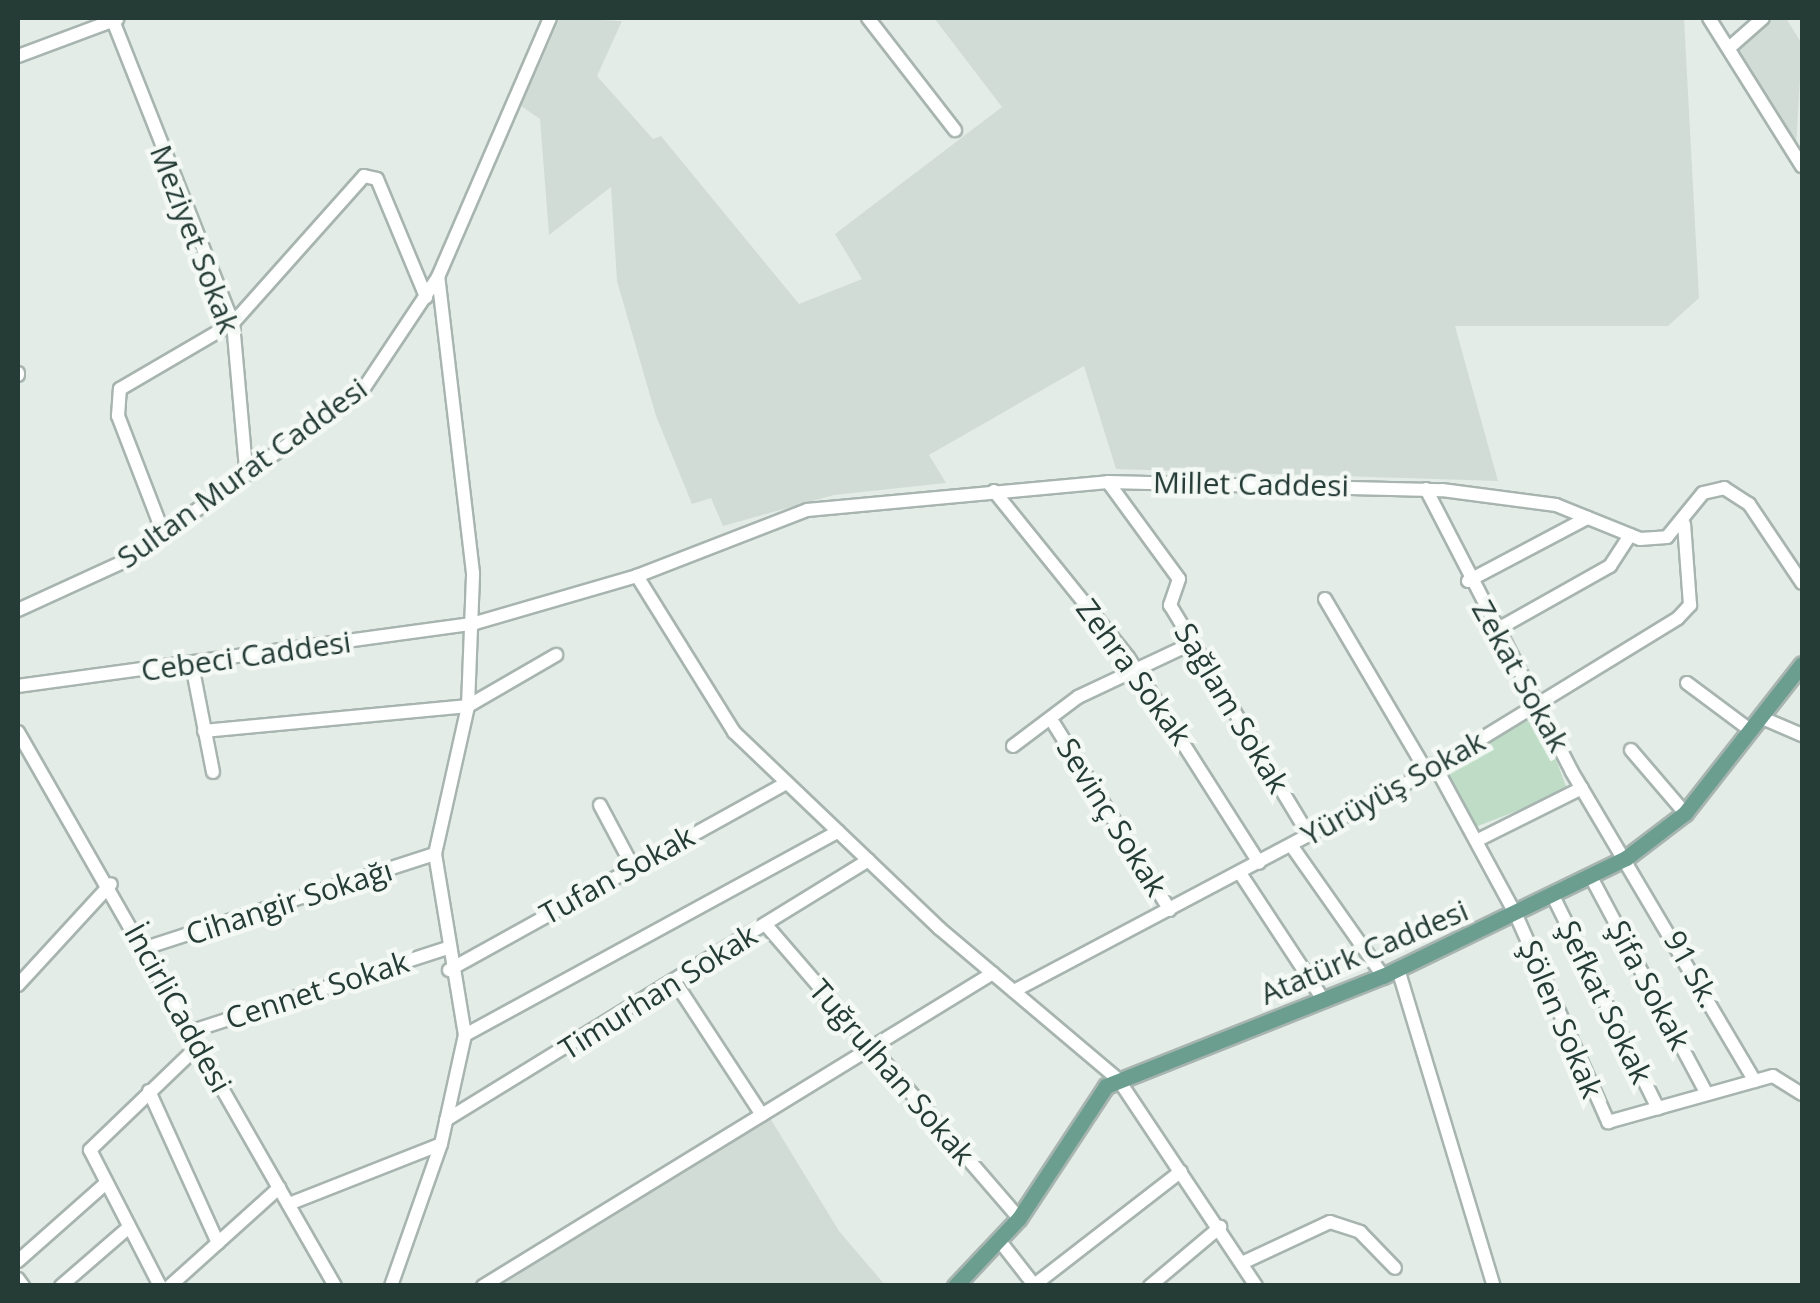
<!DOCTYPE html>
<html>
<head>
<meta charset="utf-8">
<style>
	body { margin:0 }
	#map { position:relative; width:1820px; height:1303px; overflow:hidden; background:#e4ece8; font-family:"Open Sans",sans-serif }
	div>[style] { position:absolute }
	.built>* { inset:0; background:#d2dcd7 }
	.green>* { inset:0; background:#bedcc6; transform-origin:0 0 }
	.roads { filter:drop-shadow(2px 0 #a7b4af) drop-shadow(-2px 0 #a7b4af) drop-shadow(0 2px #a7b4af) drop-shadow(0 -2px #a7b4af) }
	.minor>* { height:12px; margin:-6px; padding:0 6px; transform-origin:6px; border-radius:6px; background:#fff }
	.major>* { height:15px; margin:-7.5px; padding:0 7.5px; transform-origin:7.5px; border-radius:7.5px; background:#6c9e90 }
	span { translate:-50% -50%; white-space:nowrap; text-align:center; line-height:1.15; -webkit-text-stroke:9px #f4f9f6; paint-order:stroke }
	.street-label { font-size:30px; color:#253c36 }
	.frame { position:absolute; inset:0; border:20px solid #253c36; pointer-events:none }
</style>
</head>
<body>
<div id="map">
	<div class="built">
		<i style="clip-path:polygon(560px 18px,622px 21px,597px 76px,653px 139px,661px 136px,799px 304px,862px 279px,835px 234px,1002px 107px,934px 18px,1684px 18px,1699px 298px,1668px 326px,1455px 326px,1498px 481px,1116px 469px,1084px 366px,929px 455px,946px 483px,834px 495px,723px 526px,711px 498px,692px 504px,656px 416px,617px 281px,611px 187px,549px 235px,540px 119px,521px 106px)"></i>
		<i style="clip-path:polygon(1774px 18px,1786px 18px,1802px 44px,1796px 146px,1738px 48px)"></i>
		<i style="clip-path:polygon(770px 1118px,839px 1231px,885px 1285px,501px 1285px)"></i>
	</div>
	<div class="green">
		<i style="left:1538px;top:713px;width:84px;height:108px;rotate:69deg"></i>
	</div>
	<div class="roads">
		<div class="minor">
			<i style="left:112px;top:18px;width:328px;rotate:68.4deg"></i>
			<i style="left:233px;top:323px;width:146px;rotate:84.9deg"></i>
			<i style="left:868px;top:18px;width:142px;rotate:52.2deg"></i>
			<i style="left:1709px;top:18px;width:175px;rotate:57.9deg"></i>
			<i style="left:1729px;top:48px;width:45px;rotate:-41.4deg"></i>
			<i style="left:18px;top:56px;width:106px;rotate:-20.5deg"></i>
			<i style="left:18px;top:373px;width:2px;rotate:90deg"></i>
			<i style="left:1108px;top:482px;width:120px;rotate:53.8deg"></i>
			<i style="left:1179px;top:579px;width:28px;rotate:109deg"></i>
			<i style="left:1170px;top:605px;width:269px;rotate:58.9deg"></i>
			<i style="left:1426px;top:489px;width:318px;rotate:62.7deg"></i>
			<i style="left:1572px;top:772px;width:359px;rotate:59.4deg"></i>
			<i style="left:994px;top:491px;width:213px;rotate:51.1deg"></i>
			<i style="left:1128px;top:657px;width:244px;rotate:57.5deg"></i>
			<i style="left:164px;top:535px;width:128px;rotate:-111.1deg"></i>
			<i style="left:118px;top:416px;width:27px;rotate:-86deg"></i>
			<i style="left:120px;top:389px;width:131px;rotate:-30.3deg"></i>
			<i style="left:233px;top:323px;width:197px;rotate:-48.3deg"></i>
			<i style="left:364px;top:176px;width:13px;rotate:13deg"></i>
			<i style="left:377px;top:179px;width:128px;rotate:67.4deg"></i>
			<i style="left:637px;top:576px;width:184px;rotate:58.1deg"></i>
			<i style="left:734px;top:732px;width:284px;rotate:43.7deg"></i>
			<i style="left:939px;top:928px;width:234px;rotate:40.2deg"></i>
			<i style="left:1118px;top:1079px;width:249px;rotate:56.3deg"></i>
			<i style="left:1468px;top:581px;width:135px;rotate:-27.9deg"></i>
			<i style="left:1325px;top:599px;width:201px;rotate:59.5deg"></i>
			<i style="left:18px;top:610px;width:120px;rotate:-24.6deg"></i>
			<i style="left:127px;top:560px;width:289px;rotate:-35.7deg"></i>
			<i style="left:362px;top:391px;width:137px;rotate:-56.3deg"></i>
			<i style="left:438px;top:277px;width:282px;rotate:-66.6deg"></i>
			<i style="left:1498px;top:629px;width:129px;rotate:-29.4deg"></i>
			<i style="left:1610px;top:566px;width:37px;rotate:-57deg"></i>
			<i style="left:192px;top:665px;width:109px;rotate:78.9deg"></i>
			<i style="left:1687px;top:683px;width:79px;rotate:36.7deg"></i>
			<i style="left:18px;top:686px;width:461px;rotate:-7.8deg"></i>
			<i style="left:475px;top:623px;width:169px;rotate:-16.2deg"></i>
			<i style="left:637px;top:576px;width:182px;rotate:-21.2deg"></i>
			<i style="left:807px;top:510px;width:302px;rotate:-5.3deg"></i>
			<i style="left:1108px;top:482px;width:334px;rotate:1.4deg"></i>
			<i style="left:1442px;top:490px;width:115px;rotate:7.5deg"></i>
			<i style="left:1556px;top:505px;width:91px;rotate:22deg"></i>
			<i style="left:1640px;top:539px;width:27px;rotate:-4deg"></i>
			<i style="left:1667px;top:537px;width:57px;rotate:-50.7deg"></i>
			<i style="left:1703px;top:493px;width:22px;rotate:-13deg"></i>
			<i style="left:1724px;top:488px;width:30px;rotate:33deg"></i>
			<i style="left:1749px;top:504px;width:95px;rotate:56.1deg"></i>
			<i style="left:1760px;top:717px;width:46px;rotate:23.2deg"></i>
			<i style="left:1054px;top:724px;width:219px;rotate:58.1deg"></i>
			<i style="left:204px;top:731px;width:265px;rotate:-5.4deg"></i>
			<i style="left:468px;top:706px;width:102px;rotate:-30.1deg"></i>
			<i style="left:18px;top:732px;width:638px;rotate:60.22deg"></i>
			<i style="left:1013px;top:746px;width:81px;rotate:-37deg"></i>
			<i style="left:1078px;top:697px;width:127px;rotate:-25.2deg"></i>
			<i style="left:1631px;top:750px;width:83px;rotate:49.4deg"></i>
			<i style="left:1434px;top:764px;width:172px;rotate:61.5deg"></i>
			<i style="left:1516px;top:915px;width:227px;rotate:66deg"></i>
			<i style="left:1608px;top:1122px;width:171px;rotate:-15.6deg"></i>
			<i style="left:1773px;top:1076px;width:34px;rotate:32deg"></i>
			<i style="left:600px;top:805px;width:70px;rotate:62deg"></i>
			<i style="left:1478px;top:840px;width:116px;rotate:-26.6deg"></i>
			<i style="left:1291px;top:845px;width:160px;rotate:54.9deg"></i>
			<i style="left:1240px;top:873px;width:153px;rotate:56.7deg"></i>
			<i style="left:1591px;top:877px;width:244px;rotate:61.9deg"></i>
			<i style="left:1553px;top:896px;width:237px;rotate:63.7deg"></i>
			<i style="left:766px;top:925px;width:387px;rotate:49.2deg"></i>
			<i style="left:142px;top:949px;width:308px;rotate:-18deg"></i>
			<i style="left:1398px;top:969px;width:331px;rotate:73.2deg"></i>
			<i style="left:449px;top:970px;width:386px;rotate:-29deg"></i>
			<i style="left:18px;top:985px;width:137px;rotate:-47.4deg"></i>
			<i style="left:677px;top:985px;width:155px;rotate:56.8deg"></i>
			<i style="left:1014px;top:991px;width:467px;rotate:-27.9deg"></i>
			<i style="left:1427px;top:772px;width:294px;rotate:-31.5deg"></i>
			<i style="left:1678px;top:618px;width:18px;rotate:-47deg"></i>
			<i style="left:1690px;top:605px;width:81px;rotate:-94.2deg"></i>
			<i style="left:189px;top:1032px;width:269px;rotate:-18deg"></i>
			<i style="left:465px;top:1035px;width:425px;rotate:-28.6deg"></i>
			<i style="left:149px;top:1091px;width:167px;rotate:65.6deg"></i>
			<i style="left:446px;top:1120px;width:496px;rotate:-31.6deg"></i>
			<i style="left:289px;top:1204px;width:163px;rotate:-21.5deg"></i>
			<i style="left:999px;top:1240px;width:58px;rotate:52deg"></i>
			<i style="left:18px;top:1261px;width:115px;rotate:-41.5deg"></i>
			<i style="left:1242px;top:1263px;width:97px;rotate:-25deg"></i>
			<i style="left:1330px;top:1222px;width:32px;rotate:18deg"></i>
			<i style="left:1360px;top:1232px;width:50px;rotate:45.8deg"></i>
			<i style="left:18px;top:1279px;width:9px;rotate:54deg"></i>
			<i style="left:61px;top:1286px;width:89px;rotate:-40.9deg"></i>
			<i style="left:160px;top:1286px;width:153px;rotate:-117.2deg"></i>
			<i style="left:90px;top:1150px;width:150px;rotate:-43.9deg"></i>
			<i style="left:170px;top:1286px;width:147px;rotate:-42deg"></i>
			<i style="left:391px;top:1286px;width:151px;rotate:-70.6deg"></i>
			<i style="left:441px;top:1144px;width:112px;rotate:-77.6deg"></i>
			<i style="left:465px;top:1035px;width:183px;rotate:-99.4deg"></i>
			<i style="left:435px;top:854px;width:152px;rotate:-77.4deg"></i>
			<i style="left:468px;top:706px;width:133px;rotate:-87.8deg"></i>
			<i style="left:473px;top:573px;width:298px;rotate:-96.7deg"></i>
			<i style="left:483px;top:1286px;width:598px;rotate:-31.54deg"></i>
			<i style="left:1033px;top:1286px;width:187px;rotate:-37.8deg"></i>
			<i style="left:1150px;top:1286px;width:92px;rotate:-40.1deg"></i>
		</div>
		<div class="major">
			<i style="left:955px;top:1286px;width:93px;rotate:-46.7deg"></i>
			<i style="left:1019px;top:1218px;width:158px;rotate:-56.6deg"></i>
			<i style="left:1106px;top:1086px;width:298px;rotate:-21.7deg"></i>
			<i style="left:1383px;top:976px;width:270px;rotate:-25.9deg"></i>
			<i style="left:1626px;top:858px;width:74px;rotate:-37.3deg"></i>
			<i style="left:1685px;top:813px;width:189px;rotate:-51.9deg"></i>
		</div>
	</div>
	<div class="street-label">
		<span style="left:195px;top:239px;rotate:69deg">Meziyet Sokak</span>
		<span style="left:242px;top:473px;rotate:-36deg">Sultan Murat Caddesi</span>
		<span style="left:1251px;top:484px;rotate:1deg">Millet Caddesi</span>
		<span style="left:246px;top:656px;rotate:-8deg">Cebeci Caddesi</span>
		<span style="left:1134px;top:672px;rotate:54deg">Zehra Sokak</span>
		<span style="left:1521px;top:676px;rotate:61deg">Zekat Sokak</span>
		<span style="left:1232px;top:708px;rotate:59deg">Sağlam Sokak</span>
		<span style="left:1393px;top:788px;rotate:-29deg">Yürüyüş Sokak</span>
		<span style="left:1112px;top:817px;rotate:58deg">Sevinç Sokak</span>
		<span style="left:617px;top:875px;rotate:-29deg">Tufan Sokak</span>
		<span style="left:289px;top:902px;rotate:-18deg">Cihangir Sokağı</span>
		<span style="left:1364px;top:952px;rotate:-23deg">Atatürk Caddesi</span>
		<span style="left:1692px;top:969px;rotate:61deg">91 Sk.</span>
		<span style="left:1649px;top:985px;rotate:62deg">Şifa Sokak</span>
		<span style="left:317px;top:990px;rotate:-18deg">Cennet Sokak</span>
		<span style="left:658px;top:992px;rotate:-32deg">Timurhan Sokak</span>
		<span style="left:1605px;top:1002px;rotate:64deg">Şefkat Sokak</span>
		<span style="left:178px;top:1008px;rotate:61deg">İncirliCaddesi</span>
		<span style="left:1561px;top:1019px;rotate:67deg">Şölen Sokak</span>
		<span style="left:892px;top:1072px;rotate:49deg">Tuğrulhan Sokak</span>
	</div>
	<div class="frame"></div>
</div>
</body>
</html>
